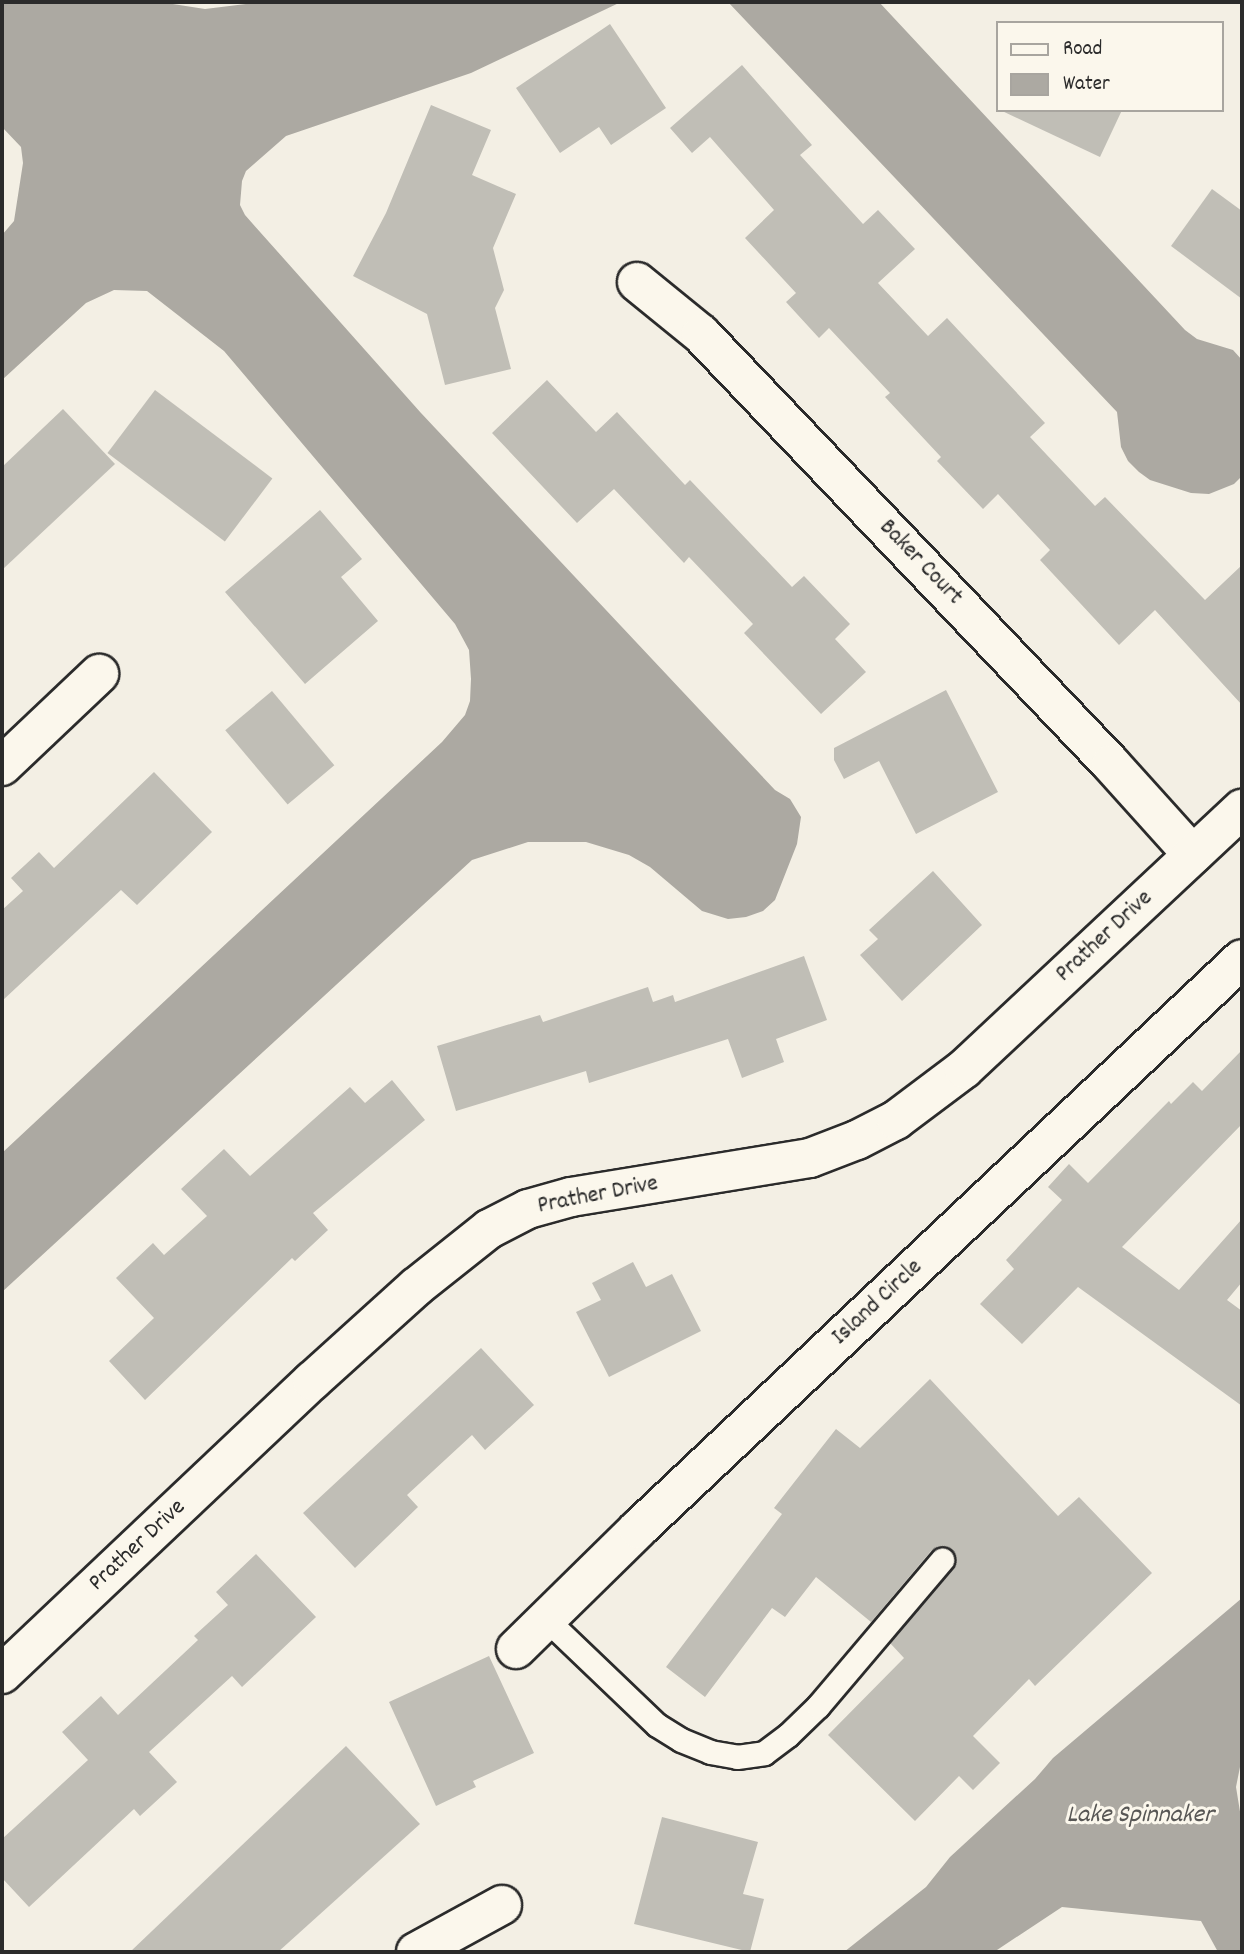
<!DOCTYPE html>
<html>
<head>
<meta charset="utf-8">
<style>
	body { margin:0 }
	#map { position:relative; width:1244px; height:1954px; overflow:hidden; background:#f3efe4; font-family:Dekko,sans-serif }
	div>[style] { position:absolute }
	.water>* { inset:0; background:#aca9a2 }
	.building>* { inset:0; background:#c0beb6; transform-origin:0 0 }
	.roads { filter:drop-shadow(2px 0 #2b2b2b) drop-shadow(-2px 0 #2b2b2b) drop-shadow(0 2px #2b2b2b) drop-shadow(0 -2px #2b2b2b) }
	.service>* { height:23px; margin:-11.5px; padding:0 11.5px; transform-origin:11.5px; border-radius:11.5px; background:#fbf7ec }
	.minor>* { height:38px; margin:-19px; padding:0 19px; transform-origin:19px; border-radius:19px; background:#fbf7ec }
	span { translate:-50% -50%; white-space:nowrap; text-align:center; line-height:1.15; -webkit-text-stroke:6px #fbf7ec; paint-order:stroke }
	.street-label { font-size:24px; color:#2b2b2b }
	.water-label { font-size:26px; color:#585755; font-style:italic }
	.frame { position:absolute; inset:0; border:4px solid #2b2b2b; pointer-events:none }
	.legend { position:absolute; left:996px; top:21px; width:228px; height:91px; box-sizing:border-box; background:#fbf7ec; border:2px solid #a8a59f; margin:0; padding:9px 12px; list-style:none; font-size:21px; color:#2b2b2b }
	.legend li { display:flex; align-items:center; gap:14px; height:35px }
	.legend b { width:35px; border:2px solid #a8a59f }
</style>
</head>
<body>
<div id="map">
	<div class="water">
		<i style="clip-path:polygon(2px 2px,160px 2px,205px 9px,263px 2px,621px 2px,471px 73px,286px 136px,246px 171px,242px 181px,240px 205px,245px 215px,421px 413px,775px 790px,790px 799px,801px 817px,797px 844px,775px 900px,763px 911px,746px 917px,728px 919px,702px 911px,650px 867px,629px 855px,586px 842px,528px 842px,472px 860px,2px 1292px,2px 1153px,442px 742px,465px 715px,470px 701px,471px 679px,469px 650px,455px 624px,224px 351px,147px 291px,114px 290px,86px 303px,2px 380px,2px 235px,14px 221px,23px 163px,21px 147px,2px 127px)"></i>
		<i style="clip-path:polygon(728px 2px,879px 2px,1185px 330px,1197px 339px,1233px 350px,1242px 360px,1242px 476px,1234px 484px,1209px 494px,1191px 493px,1150px 480px,1139px 472px,1128px 461px,1121px 447px,1117px 412px)"></i>
		<i style="clip-path:polygon(1242px 1598px,1242px 1757px,1236px 1787px,1242px 1824px,1242px 1952px,1218px 1952px,1201px 1921px,1062px 1907px,994px 1952px,844px 1952px,926px 1887px,950px 1857px,1035px 1779px,1053px 1758px)"></i>
	</div>
	<div class="building">
		<i style="clip-path:polygon(610px 24px,666px 108px,611px 145px,599px 127px,560px 153px,516px 88px)"></i>
		<i style="clip-path:polygon(742px 65px,812px 145px,800px 155px,863px 224px,878px 210px,915px 249px,878px 283px,928px 336px,947px 318px,1045px 423px,1030px 437px,1095px 506px,1105px 497px,1205px 600px,1242px 565px,1242px 705px,1155px 610px,1119px 645px,1040px 560px,1050px 550px,998px 494px,983px 509px,937px 461px,941px 457px,885px 397px,890px 393px,829px 328px,819px 338px,786px 302px,796px 293px,745px 238px,774px 210px,710px 137px,692px 153px,670px 128px)"></i>
		<i style="clip-path:polygon(431px 105px,491px 130px,472px 175px,516px 194px,493px 248px,504px 290px,495px 308px,511px 369px,445px 385px,427px 314px,353px 276px,386px 213px)"></i>
		<i style="clip-path:polygon(1000px 110px,1122px 110px,1100px 157px)"></i>
		<i style="clip-path:polygon(1212px 189px,1242px 211px,1242px 299px,1171px 246px)"></i>
		<i style="clip-path:polygon(547px 380px,596px 432px,617px 412px,685px 485px,690px 480px,792px 587px,804px 576px,850px 624px,835px 639px,866px 672px,821px 714px,744px 633px,753px 624px,689px 557px,684px 563px,614px 489px,577px 523px,492px 433px)"></i>
		<i style="left:155px;top:390px;width:147px;height:79px;rotate:37deg"></i>
		<i style="clip-path:polygon(63px 409px,115px 464px,2px 570px,2px 467px)"></i>
		<i style="clip-path:polygon(320px 510px,362px 559px,341px 577px,378px 621px,305px 684px,225px 592px)"></i>
		<i style="clip-path:polygon(946px 690px,998px 792px,916px 834px,879px 761px,844px 779px,834px 760px,834px 748px)"></i>
		<i style="left:272px;top:691px;width:97px;height:61px;rotate:50deg"></i>
		<i style="clip-path:polygon(154px 772px,212px 832px,137px 905px,121px 890px,2px 1001px,2px 910px,23px 891px,11px 878px,39px 852px,54px 868px)"></i>
		<i style="clip-path:polygon(933px 871px,982px 925px,902px 1001px,860px 955px,878px 939px,869px 930px)"></i>
		<i style="clip-path:polygon(804px 956px,827px 1020px,776px 1039px,784px 1062px,742px 1078px,728px 1039px,589px 1083px,586px 1071px,456px 1111px,437px 1046px,540px 1015px,543px 1022px,648px 987px,653px 1002px,673px 995px,675px 1002px)"></i>
		<i style="clip-path:polygon(1242px 1050px,1242px 1124px,1122px 1247px,1179px 1290px,1242px 1219px,1242px 1282px,1227px 1300px,1242px 1311px,1242px 1406px,1078px 1287px,1022px 1344px,980px 1304px,1014px 1269px,1006px 1260px,1062px 1200px,1048px 1187px,1069px 1164px,1088px 1183px,1169px 1101px,1171px 1104px,1193px 1082px,1202px 1091px)"></i>
		<i style="clip-path:polygon(392px 1080px,425px 1120px,313px 1213px,328px 1230px,295px 1261px,292px 1258px,145px 1400px,109px 1361px,154px 1318px,116px 1278px,153px 1243px,164px 1255px,207px 1216px,181px 1189px,224px 1149px,250px 1176px,350px 1087px,365px 1103px)"></i>
		<i style="clip-path:polygon(633px 1262px,646px 1287px,672px 1274px,701px 1331px,609px 1377px,576px 1312px,601px 1300px,592px 1283px)"></i>
		<i style="clip-path:polygon(481px 1348px,534px 1405px,485px 1450px,472px 1435px,407px 1495px,418px 1507px,355px 1568px,303px 1513px)"></i>
		<i style="clip-path:polygon(930px 1379px,1058px 1516px,1079px 1497px,1152px 1573px,1035px 1686px,1029px 1679px,973px 1736px,1000px 1763px,973px 1790px,959px 1776px,915px 1821px,828px 1735px,904px 1658px,890px 1643px,953px 1568px,955px 1556px,950px 1549px,938px 1547px,931px 1551px,871px 1622px,816px 1577px,785px 1617px,772px 1608px,705px 1697px,666px 1667px,782px 1514px,774px 1508px,836px 1429px,860px 1448px)"></i>
		<i style="clip-path:polygon(256px 1554px,316px 1617px,242px 1687px,232px 1676px,149px 1752px,177px 1782px,140px 1816px,134px 1809px,29px 1907px,2px 1878px,2px 1839px,88px 1760px,62px 1732px,101px 1696px,118px 1715px,198px 1640px,194px 1636px,228px 1605px,216px 1592px)"></i>
		<i style="clip-path:polygon(489px 1656px,534px 1753px,473px 1781px,476px 1787px,436px 1806px,389px 1702px)"></i>
		<i style="clip-path:polygon(346px 1746px,420px 1824px,278px 1952px,130px 1952px)"></i>
		<i style="clip-path:polygon(662px 1817px,758px 1842px,743px 1894px,764px 1899px,750px 1952px,634px 1924px)"></i>
	</div>
	<div class="roads">
		<div class="service">
			<i style="left:546px;top:1619px;width:153px;rotate:43.7deg"></i>
			<i style="left:657px;top:1725px;width:28px;rotate:32deg"></i>
			<i style="left:681px;top:1740px;width:31px;rotate:22deg"></i>
			<i style="left:710px;top:1752px;width:27px;rotate:10deg"></i>
			<i style="left:737px;top:1757px;width:27px;rotate:-8deg"></i>
			<i style="left:764px;top:1753px;width:30px;rotate:-37deg"></i>
			<i style="left:788px;top:1735px;width:42px;rotate:-44deg"></i>
			<i style="left:818px;top:1706px;width:192px;rotate:-49.7deg"></i>
		</div>
		<div class="minor">
			<i style="left:637px;top:282px;width:82px;rotate:39.1deg"></i>
			<i style="left:701px;top:334px;width:594px;rotate:46.36deg"></i>
			<i style="left:1111px;top:764px;width:122px;rotate:48deg"></i>
			<i style="left:2px;top:766px;width:134px;rotate:-43.5deg"></i>
			<i style="left:516px;top:1649px;width:171px;rotate:-44.5deg"></i>
			<i style="left:638px;top:1529px;width:830px;rotate:-43.34deg"></i>
			<i style="left:2px;top:1674px;width:427px;rotate:-43.4deg"></i>
			<i style="left:312px;top:1381px;width:140px;rotate:-42.1deg"></i>
			<i style="left:416px;top:1287px;width:93px;rotate:-38.5deg"></i>
			<i style="left:489px;top:1229px;width:44px;rotate:-27.1deg"></i>
			<i style="left:528px;top:1209px;width:45px;rotate:-15.6deg"></i>
			<i style="left:571px;top:1197px;width:242px;rotate:-9.3deg"></i>
			<i style="left:810px;top:1158px;width:50px;rotate:-21deg"></i>
			<i style="left:857px;top:1140px;width:44px;rotate:-27.1deg"></i>
			<i style="left:896px;top:1120px;width:85px;rotate:-36.9deg"></i>
			<i style="left:964px;top:1069px;width:381px;rotate:-43.1deg"></i>
			<i style="left:416px;top:1952px;width:98px;rotate:-28.7deg"></i>
		</div>
	</div>
	<div class="street-label">
		<span style="left:920px;top:563px;rotate:46deg">Baker Court</span>
		<span style="left:1105px;top:937px;rotate:-43deg">Prather Drive</span>
		<span style="left:598px;top:1196px;rotate:-11deg">Prather Drive</span>
		<span style="left:878px;top:1303px;rotate:-43deg">Island Circle</span>
		<span style="left:138px;top:1546px;rotate:-43deg">Prather Drive</span>
	</div>
	<div class="water-label">
		<span style="left:1140px;top:1816px">Lake Spinnaker</span>
	</div>
	<div class="frame"></div>
	<ul class="legend">
	<li><b style="height:9px;background:#fbf7ec"></b>Road</li>
	<li><b style="height:19px;background:#aca9a2"></b>Water</li>
	</ul>
</div>
</body>
</html>
